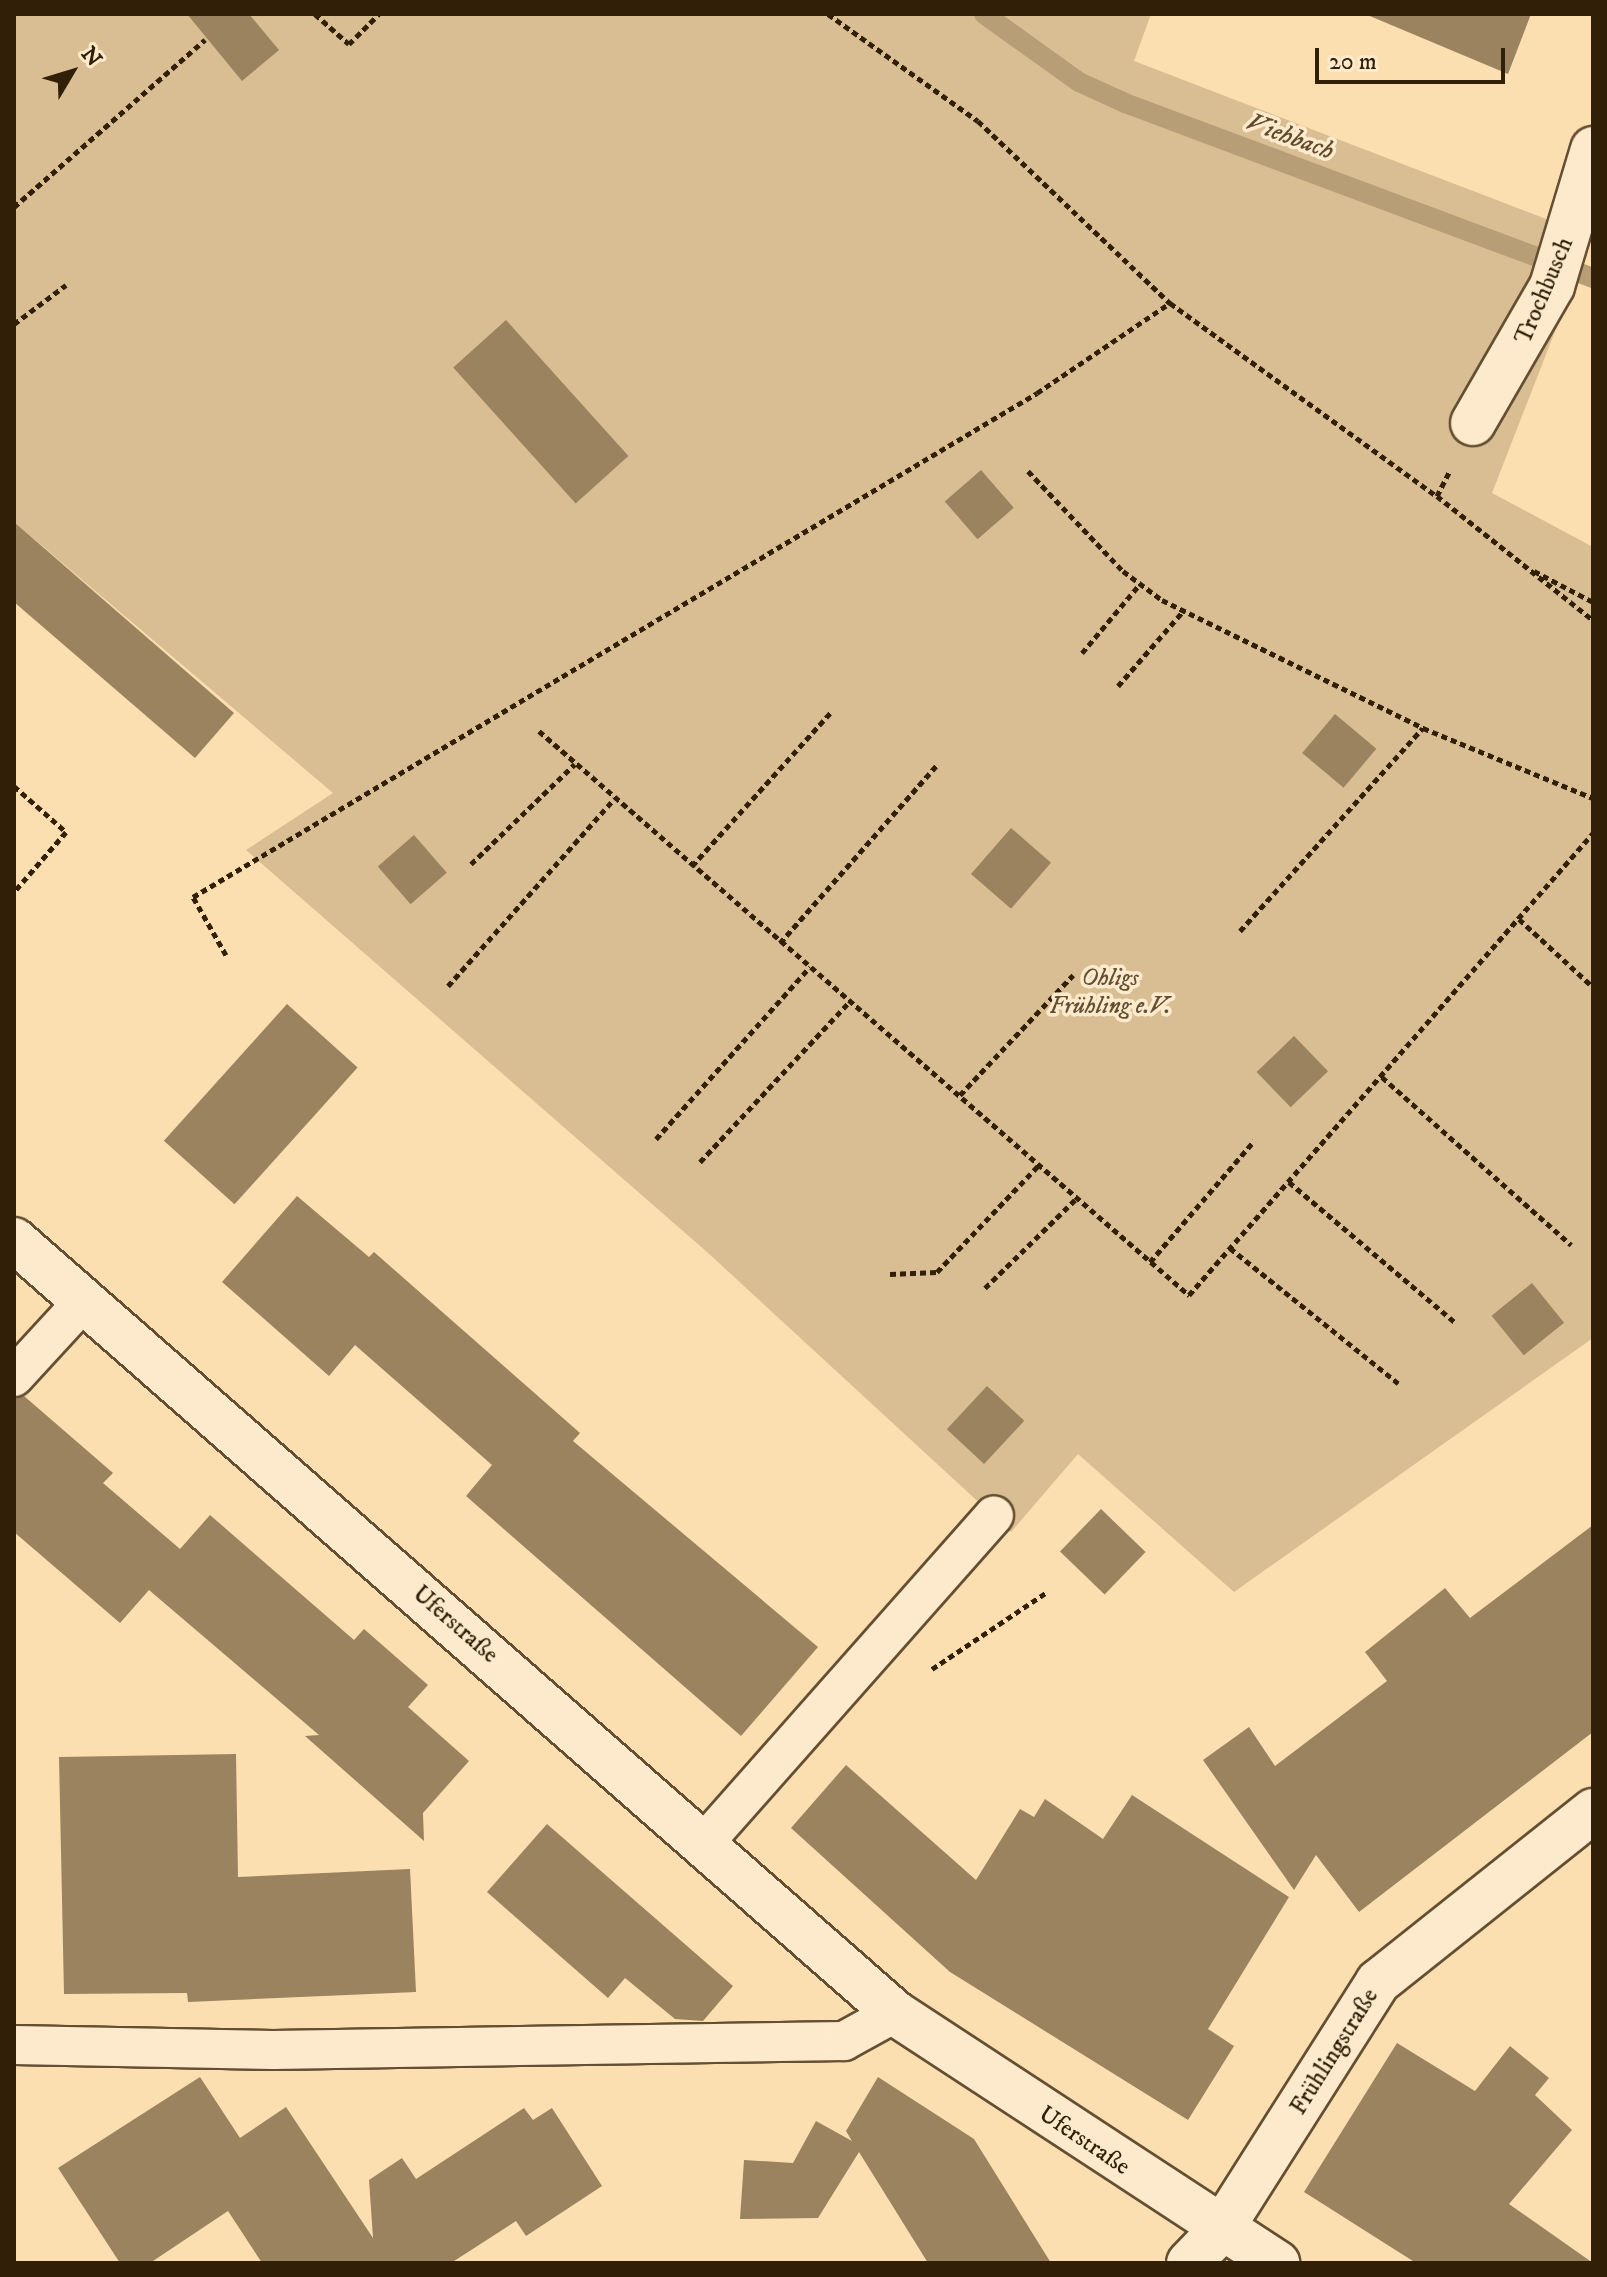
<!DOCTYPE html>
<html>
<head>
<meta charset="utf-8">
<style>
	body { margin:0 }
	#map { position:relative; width:1607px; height:2277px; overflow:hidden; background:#fcdfb0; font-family:"IM FELL DW Pica",serif }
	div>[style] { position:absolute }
	.green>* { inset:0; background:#d9be93 }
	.stream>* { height:20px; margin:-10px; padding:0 10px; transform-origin:10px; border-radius:10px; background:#b79e77 }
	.building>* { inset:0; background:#9b835f; transform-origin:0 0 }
	.path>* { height:5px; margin-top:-2.5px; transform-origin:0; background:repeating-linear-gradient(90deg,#311f08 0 6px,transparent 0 10px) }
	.roads { filter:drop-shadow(2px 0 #644f32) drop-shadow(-2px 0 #644f32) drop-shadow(0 2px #644f32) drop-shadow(0 -2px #644f32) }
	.lane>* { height:38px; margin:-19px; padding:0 19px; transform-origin:19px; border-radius:19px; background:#fdeacc }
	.street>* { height:44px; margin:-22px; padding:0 22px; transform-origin:22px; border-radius:22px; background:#fdeacc }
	span { translate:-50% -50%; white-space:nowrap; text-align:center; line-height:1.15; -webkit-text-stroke:7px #fdeacc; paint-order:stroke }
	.street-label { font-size:24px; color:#311f08 }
	.park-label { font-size:24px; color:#634f32; font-style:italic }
	.water-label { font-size:26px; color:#604b2f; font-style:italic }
	.frame { position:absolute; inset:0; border:16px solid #311f08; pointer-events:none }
	.north { position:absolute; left:32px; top:32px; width:80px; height:80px; -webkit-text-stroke:6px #fdeacc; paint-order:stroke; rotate:52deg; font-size:22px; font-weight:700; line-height:32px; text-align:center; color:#311f08 }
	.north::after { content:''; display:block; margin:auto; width:28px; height:36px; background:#311f08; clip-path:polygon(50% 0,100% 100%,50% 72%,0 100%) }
	.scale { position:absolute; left:1315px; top:48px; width:190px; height:36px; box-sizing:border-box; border:4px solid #311f08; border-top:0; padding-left:10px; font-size:24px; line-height:28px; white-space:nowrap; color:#311f08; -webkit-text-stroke:6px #fdeacc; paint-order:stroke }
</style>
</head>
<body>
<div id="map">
	<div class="green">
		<i style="clip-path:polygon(14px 14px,1151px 14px,1134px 61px,1554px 222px,1570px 293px,1492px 493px,1593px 547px,1593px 1338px,1234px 1592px,1078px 1454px,1011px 1532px,707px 1252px,246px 850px,333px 793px,14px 522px)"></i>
	</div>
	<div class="stream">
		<i style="left:984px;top:14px;width:117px;rotate:35.6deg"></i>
		<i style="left:1079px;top:82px;width:51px;rotate:24.5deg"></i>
		<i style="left:1125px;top:103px;width:500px;rotate:20.5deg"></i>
	</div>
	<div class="building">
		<i style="clip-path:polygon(187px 14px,249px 14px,279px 50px,242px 81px)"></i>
		<i style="clip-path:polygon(1365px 14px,1531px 14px,1508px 74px)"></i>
		<i style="left:506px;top:320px;width:183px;height:71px;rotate:48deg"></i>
		<i style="left:981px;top:470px;width:50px;height:48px;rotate:49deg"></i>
		<i style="clip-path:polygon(14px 522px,234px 713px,195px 758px,14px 602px)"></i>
		<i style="left:1335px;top:714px;width:54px;height:51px;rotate:40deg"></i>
		<i style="left:1011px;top:828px;width:53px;height:61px;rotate:41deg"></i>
		<i style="left:414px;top:835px;width:50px;height:48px;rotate:49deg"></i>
		<i style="left:287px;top:1004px;width:95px;height:184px;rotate:42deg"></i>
		<i style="left:1294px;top:1036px;width:49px;height:52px;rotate:46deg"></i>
		<i style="clip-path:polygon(297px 1196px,369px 1257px,374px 1252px,580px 1433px,573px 1441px,818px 1647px,741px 1736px,466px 1496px,492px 1465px,355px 1345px,329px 1376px,222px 1282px)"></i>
		<i style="left:1532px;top:1283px;width:51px;height:52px;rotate:51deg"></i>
		<i style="left:987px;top:1386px;width:51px;height:59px;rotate:43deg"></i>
		<i style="clip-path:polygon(24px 1396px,113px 1473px,103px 1483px,180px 1549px,210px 1515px,354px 1640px,364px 1629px,428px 1685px,408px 1707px,469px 1761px,423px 1813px,424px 1841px,305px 1736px,319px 1735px,149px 1590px,120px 1623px,14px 1532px,14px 1398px)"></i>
		<i style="left:1101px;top:1509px;width:62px;height:59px;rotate:44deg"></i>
		<i style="clip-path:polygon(1593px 1525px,1593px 1732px,1359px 1912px,1316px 1855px,1294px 1890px,1203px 1760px,1249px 1727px,1275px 1766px,1387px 1681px,1365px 1652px,1445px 1588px,1470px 1618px)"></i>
		<i style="clip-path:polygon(236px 1754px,238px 1877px,410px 1869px,416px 1992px,188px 2002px,187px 1993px,64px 1994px,59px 1757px)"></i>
		<i style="clip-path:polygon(846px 1765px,976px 1880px,1020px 1809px,1034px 1817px,1045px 1799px,1103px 1839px,1132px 1795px,1289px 1897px,1208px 2029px,1234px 2046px,1188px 2120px,950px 1972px,791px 1828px)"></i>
		<i style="clip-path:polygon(547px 1824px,733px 1986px,703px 2021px,675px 2019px,625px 1978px,608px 1998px,487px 1892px)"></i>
		<i style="clip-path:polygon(1397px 2043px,1475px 2091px,1510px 2046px,1549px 2078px,1535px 2095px,1572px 2130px,1509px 2204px,1593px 2263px,1416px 2263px,1304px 2192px)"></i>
		<i style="clip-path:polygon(200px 2077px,240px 2138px,286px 2107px,373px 2238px,369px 2180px,402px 2158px,416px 2179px,524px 2108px,533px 2120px,552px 2108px,602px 2186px,526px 2236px,516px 2221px,451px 2263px,262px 2263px,228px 2211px,150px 2263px,120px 2263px,58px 2168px)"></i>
		<i style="clip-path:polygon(878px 2077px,974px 2139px,1051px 2263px,928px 2263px,859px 2152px,818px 2218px,740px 2219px,744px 2160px,793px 2163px,816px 2121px,852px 2141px,846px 2131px)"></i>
	</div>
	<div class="path">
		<i style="left:315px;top:14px;width:45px;rotate:41.4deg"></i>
		<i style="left:349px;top:44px;width:42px;rotate:-45deg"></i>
		<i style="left:828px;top:14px;width:184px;rotate:35.5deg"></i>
		<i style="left:978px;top:121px;width:265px;rotate:43.5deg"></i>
		<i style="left:1170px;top:303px;width:329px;rotate:35.9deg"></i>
		<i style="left:1437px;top:496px;width:199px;rotate:38.5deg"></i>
		<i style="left:14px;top:207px;width:254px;rotate:-41.2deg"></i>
		<i style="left:14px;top:324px;width:65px;rotate:-36.9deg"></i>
		<i style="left:1028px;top:471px;width:138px;rotate:46.5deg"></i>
		<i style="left:1123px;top:571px;width:49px;rotate:36.6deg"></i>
		<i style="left:1162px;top:600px;width:291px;rotate:26.1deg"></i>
		<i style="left:1423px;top:728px;width:184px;rotate:22.4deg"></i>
		<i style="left:1437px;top:496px;width:27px;rotate:-63deg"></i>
		<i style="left:1534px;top:571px;width:67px;rotate:27.7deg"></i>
		<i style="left:1082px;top:653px;width:90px;rotate:-50deg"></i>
		<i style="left:1118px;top:686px;width:101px;rotate:-49deg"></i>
		<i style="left:539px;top:731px;width:861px;rotate:40.95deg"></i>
		<i style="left:1189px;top:1295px;width:614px;rotate:-48.83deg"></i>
		<i style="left:14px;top:786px;width:69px;rotate:41.5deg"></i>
		<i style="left:66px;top:832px;width:79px;rotate:130.9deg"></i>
		<i style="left:471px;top:864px;width:144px;rotate:-43.9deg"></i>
		<i style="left:692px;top:866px;width:207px;rotate:-47.9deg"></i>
		<i style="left:1519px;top:919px;width:100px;rotate:42.6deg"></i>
		<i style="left:1240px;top:931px;width:273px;rotate:-48deg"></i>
		<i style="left:780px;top:943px;width:239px;rotate:-48.6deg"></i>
		<i style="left:226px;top:955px;width:67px;rotate:-119.6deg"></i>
		<i style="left:193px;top:897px;width:983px;rotate:-30.84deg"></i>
		<i style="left:1037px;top:393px;width:161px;rotate:-34.1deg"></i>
		<i style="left:448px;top:986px;width:251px;rotate:-48.4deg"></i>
		<i style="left:1382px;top:1077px;width:253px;rotate:41.6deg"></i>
		<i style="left:960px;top:1095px;width:165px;rotate:-46.7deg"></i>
		<i style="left:656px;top:1139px;width:231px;rotate:-48.2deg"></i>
		<i style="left:700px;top:1162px;width:219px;rotate:-47deg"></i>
		<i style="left:1289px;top:1182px;width:219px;rotate:40.2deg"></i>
		<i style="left:1230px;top:1248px;width:216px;rotate:38.8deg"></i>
		<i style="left:1150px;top:1262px;width:160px;rotate:-49.3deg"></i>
		<i style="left:890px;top:1274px;width:47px;rotate:-2.4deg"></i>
		<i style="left:937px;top:1272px;width:146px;rotate:-46.4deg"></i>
		<i style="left:985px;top:1288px;width:127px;rotate:-44.4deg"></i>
		<i style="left:932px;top:1669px;width:138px;rotate:-33.8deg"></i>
	</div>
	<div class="roads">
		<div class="lane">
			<i style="left:14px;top:1377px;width:102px;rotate:-47.4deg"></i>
			<i style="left:705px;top:1842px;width:436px;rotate:-48.5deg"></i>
			<i style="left:14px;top:2045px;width:259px;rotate:1.1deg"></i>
			<i style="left:273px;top:2050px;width:571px;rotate:-0.9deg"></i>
			<i style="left:844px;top:2041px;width:58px;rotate:-28.8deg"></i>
		</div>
		<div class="street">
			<i style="left:1473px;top:423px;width:158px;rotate:-60deg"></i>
			<i style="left:1552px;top:286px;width:143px;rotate:-73.3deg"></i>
			<i style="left:14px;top:1240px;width:1172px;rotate:41.26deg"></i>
			<i style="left:895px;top:2013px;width:457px;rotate:33.2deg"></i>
			<i style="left:1189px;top:2263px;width:45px;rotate:-45.9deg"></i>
			<i style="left:1220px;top:2231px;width:295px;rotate:-57.6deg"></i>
			<i style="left:1378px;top:1982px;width:275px;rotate:-38.5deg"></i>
		</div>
	</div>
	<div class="street-label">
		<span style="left:1545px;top:291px;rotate:-67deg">Trochbusch</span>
		<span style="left:455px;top:1625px;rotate:41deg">Uferstraße</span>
		<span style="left:1335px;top:2052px;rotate:-58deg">Frühlingstraße</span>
		<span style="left:1084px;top:2141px;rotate:34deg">Uferstraße</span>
	</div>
	<div class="park-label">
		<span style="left:1110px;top:993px">Ohligs<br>Frühling e.V.</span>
	</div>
	<div class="water-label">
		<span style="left:1290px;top:137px;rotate:20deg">Viehbach</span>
	</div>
	<div class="frame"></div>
	<div class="north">N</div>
	<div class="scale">20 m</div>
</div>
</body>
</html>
